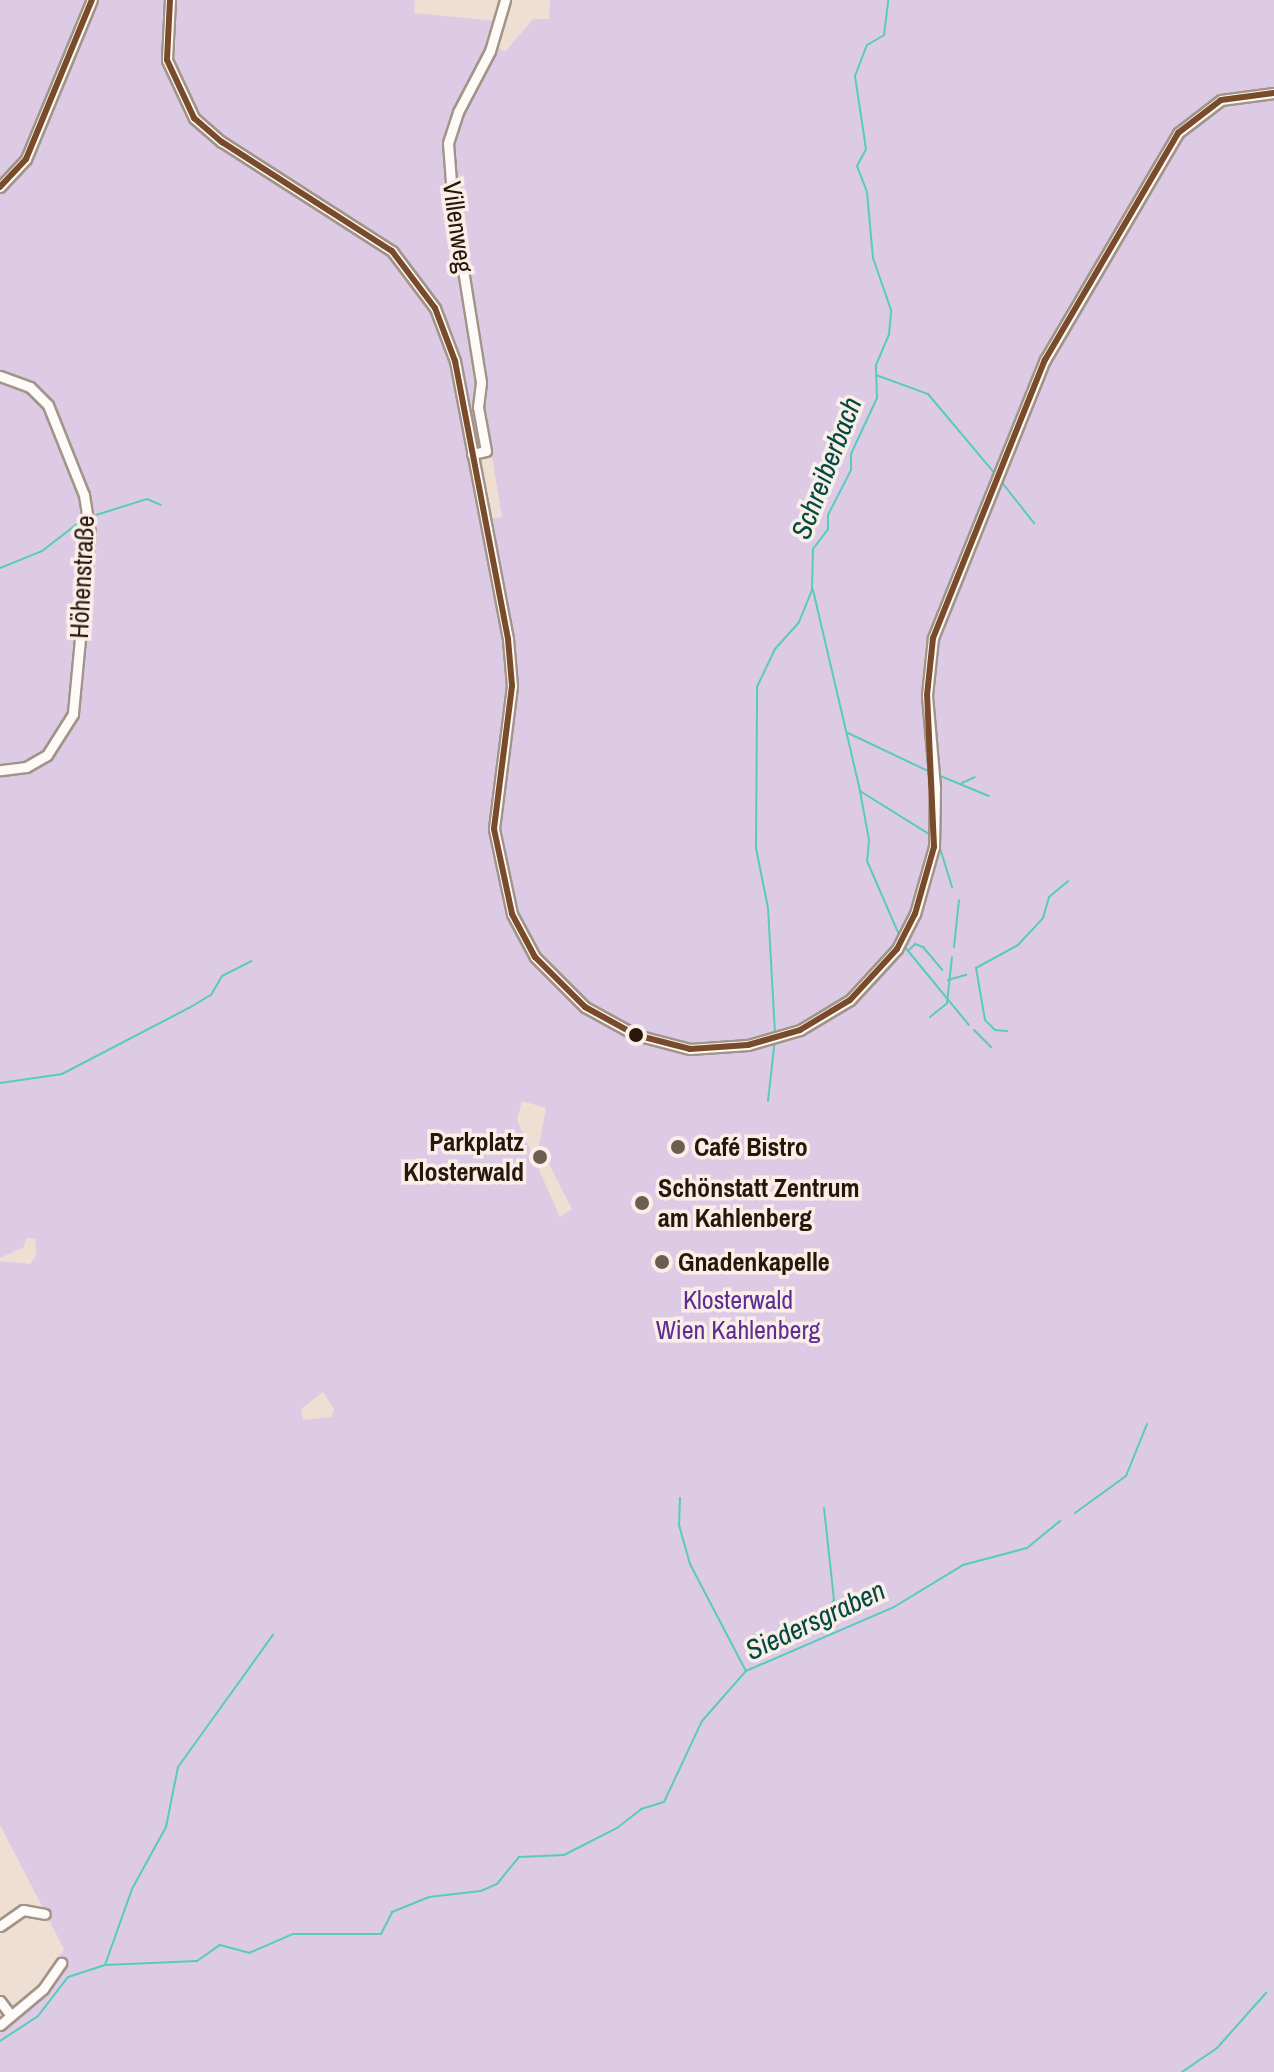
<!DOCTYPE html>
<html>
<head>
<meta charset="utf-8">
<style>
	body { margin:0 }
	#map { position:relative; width:1274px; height:2072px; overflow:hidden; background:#efdfd3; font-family:"Archivo Narrow",sans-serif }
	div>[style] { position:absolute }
	.green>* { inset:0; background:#ddcbe6 }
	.stream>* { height:2px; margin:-1px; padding:0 1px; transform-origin:1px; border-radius:1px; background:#58ccb9 }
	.roads { filter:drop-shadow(2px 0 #a29488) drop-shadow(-2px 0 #a29488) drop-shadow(0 2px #a29488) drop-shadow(0 -2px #a29488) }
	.minor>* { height:9px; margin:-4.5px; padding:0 4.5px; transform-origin:4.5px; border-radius:4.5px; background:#fdfaf8 }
	.bus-1>* { height:6px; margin:-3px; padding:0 3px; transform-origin:3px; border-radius:3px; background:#7a4b2a }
	.dots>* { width:22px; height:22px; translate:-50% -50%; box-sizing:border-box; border:4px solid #f9efe8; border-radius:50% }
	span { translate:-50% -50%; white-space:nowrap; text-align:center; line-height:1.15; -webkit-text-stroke:7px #f9efe8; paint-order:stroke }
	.street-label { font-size:26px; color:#271709 }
	.poi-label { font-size:26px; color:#271709; font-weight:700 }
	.right { translate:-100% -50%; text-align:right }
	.left { translate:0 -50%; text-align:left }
	.park-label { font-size:26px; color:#5d2d94 }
	.water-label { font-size:28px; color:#044940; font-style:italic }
</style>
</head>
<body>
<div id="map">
	<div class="green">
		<i style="clip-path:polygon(evenodd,0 0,415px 0,414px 13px,497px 21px,491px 43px,505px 52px,533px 19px,549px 19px,550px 0,1274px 0,1274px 2072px,0 2072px,0 2029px,40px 1988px,64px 1949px,0 1825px,0 1261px,30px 1264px,36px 1256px,35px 1239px,26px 1238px,24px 1247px,0 1258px,0 0,477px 447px,491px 451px,502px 517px,489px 519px,477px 447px,0 0,522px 1101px,546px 1108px,539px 1145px,572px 1209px,560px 1217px,517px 1120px,522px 1101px,0 0,323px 1392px,334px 1409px,332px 1417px,303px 1420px,301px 1409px,323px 1392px)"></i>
	</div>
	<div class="stream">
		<i style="left:876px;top:375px;width:55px;rotate:20.1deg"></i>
		<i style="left:928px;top:394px;width:106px;rotate:50deg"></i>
		<i style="left:1000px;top:480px;width:55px;rotate:51.7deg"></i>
		<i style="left:96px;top:515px;width:53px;rotate:-17.4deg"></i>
		<i style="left:147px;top:499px;width:15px;rotate:23deg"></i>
		<i style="left:0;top:568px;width:45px;rotate:-22deg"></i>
		<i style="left:42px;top:551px;width:49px;rotate:-37.6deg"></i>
		<i style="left:813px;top:590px;width:206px;rotate:76.8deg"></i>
		<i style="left:860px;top:791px;width:50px;rotate:79.6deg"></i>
		<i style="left:869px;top:840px;width:21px;rotate:95deg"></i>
		<i style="left:867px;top:861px;width:83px;rotate:66.5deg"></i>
		<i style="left:848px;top:733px;width:89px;rotate:25.4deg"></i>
		<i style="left:938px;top:775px;width:55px;rotate:22.4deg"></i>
		<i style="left:962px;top:783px;width:14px;rotate:-25deg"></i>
		<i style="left:860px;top:791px;width:81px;rotate:31.9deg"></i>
		<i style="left:940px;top:848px;width:41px;rotate:72.9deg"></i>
		<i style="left:904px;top:946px;width:102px;rotate:50.6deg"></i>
		<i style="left:954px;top:947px;width:47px;rotate:-83.9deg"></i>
		<i style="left:908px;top:951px;width:10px;rotate:-45deg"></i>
		<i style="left:915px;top:944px;width:9px;rotate:21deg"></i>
		<i style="left:923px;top:947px;width:30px;rotate:50deg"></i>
		<i style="left:948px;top:980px;width:19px;rotate:-16deg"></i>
		<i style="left:930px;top:1017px;width:22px;rotate:-39deg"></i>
		<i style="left:947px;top:1003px;width:46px;rotate:-83.8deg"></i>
		<i style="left:974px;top:1030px;width:24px;rotate:45deg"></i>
		<i style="left:1007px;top:1031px;width:12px;rotate:-175deg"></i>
		<i style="left:995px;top:1030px;width:14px;rotate:-135deg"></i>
		<i style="left:985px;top:1020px;width:53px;rotate:-99.8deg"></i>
		<i style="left:976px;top:968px;width:48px;rotate:-28.7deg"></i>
		<i style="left:1018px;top:945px;width:37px;rotate:-47deg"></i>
		<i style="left:1043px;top:918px;width:22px;rotate:-74deg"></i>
		<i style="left:1049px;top:897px;width:25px;rotate:-40deg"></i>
		<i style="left:775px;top:1033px;width:125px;rotate:-93.2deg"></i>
		<i style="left:768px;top:908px;width:61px;rotate:-101.3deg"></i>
		<i style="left:756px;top:848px;width:161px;rotate:-89.6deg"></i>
		<i style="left:757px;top:687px;width:42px;rotate:-64.7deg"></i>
		<i style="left:775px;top:649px;width:36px;rotate:-48deg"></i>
		<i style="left:799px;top:622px;width:35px;rotate:-68deg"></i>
		<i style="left:812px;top:589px;width:40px;rotate:-88.6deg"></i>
		<i style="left:813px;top:549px;width:25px;rotate:-53deg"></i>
		<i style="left:828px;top:529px;width:14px;rotate:-90deg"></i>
		<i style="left:828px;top:515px;width:51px;rotate:-62.9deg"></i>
		<i style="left:851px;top:470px;width:16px;rotate:-90deg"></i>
		<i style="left:851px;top:454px;width:62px;rotate:-65.1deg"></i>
		<i style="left:877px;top:398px;width:33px;rotate:-92deg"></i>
		<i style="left:876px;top:365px;width:33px;rotate:-67deg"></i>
		<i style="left:889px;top:335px;width:25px;rotate:-85deg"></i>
		<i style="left:891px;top:310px;width:55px;rotate:-109.1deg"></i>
		<i style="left:873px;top:258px;width:66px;rotate:-95.2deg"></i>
		<i style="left:867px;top:192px;width:28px;rotate:-111deg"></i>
		<i style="left:857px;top:166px;width:19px;rotate:-62deg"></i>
		<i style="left:866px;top:149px;width:74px;rotate:-98.6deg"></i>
		<i style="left:855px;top:76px;width:33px;rotate:-69deg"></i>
		<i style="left:867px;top:45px;width:20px;rotate:-30deg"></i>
		<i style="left:884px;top:35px;width:35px;rotate:-83deg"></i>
		<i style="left:0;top:1083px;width:63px;rotate:-8.3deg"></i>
		<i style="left:62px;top:1074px;width:143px;rotate:-27.5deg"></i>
		<i style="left:189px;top:1008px;width:26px;rotate:-31deg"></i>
		<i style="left:211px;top:995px;width:22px;rotate:-60deg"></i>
		<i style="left:222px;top:976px;width:33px;rotate:-27deg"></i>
		<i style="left:768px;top:1101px;width:62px;rotate:-83.6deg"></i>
		<i style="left:680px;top:1498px;width:27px;rotate:92deg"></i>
		<i style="left:679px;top:1525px;width:41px;rotate:74.2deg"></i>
		<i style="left:690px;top:1564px;width:121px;rotate:62.4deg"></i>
		<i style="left:824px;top:1508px;width:93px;rotate:83.8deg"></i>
		<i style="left:834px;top:1600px;width:17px;rotate:121deg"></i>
		<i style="left:825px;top:1615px;width:19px;rotate:69deg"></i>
		<i style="left:1075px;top:1513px;width:63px;rotate:-36deg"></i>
		<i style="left:1126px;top:1476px;width:56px;rotate:-68deg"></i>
		<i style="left:105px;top:1965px;width:81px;rotate:-70.4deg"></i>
		<i style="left:132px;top:1889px;width:71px;rotate:-61.3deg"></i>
		<i style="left:166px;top:1827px;width:61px;rotate:-78.7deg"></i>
		<i style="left:178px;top:1767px;width:163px;rotate:-54.3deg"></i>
		<i style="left:0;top:2041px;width:45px;rotate:-33.3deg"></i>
		<i style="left:38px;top:2016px;width:49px;rotate:-52.4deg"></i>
		<i style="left:68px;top:1977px;width:39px;rotate:-18deg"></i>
		<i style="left:105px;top:1965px;width:92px;rotate:-2.5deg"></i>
		<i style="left:197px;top:1961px;width:28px;rotate:-35deg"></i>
		<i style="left:220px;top:1945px;width:30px;rotate:15deg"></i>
		<i style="left:249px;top:1953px;width:48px;rotate:-23.4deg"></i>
		<i style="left:293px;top:1934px;width:88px"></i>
		<i style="left:381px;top:1934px;width:25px;rotate:-63deg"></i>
		<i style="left:392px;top:1912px;width:40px;rotate:-22deg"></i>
		<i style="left:429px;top:1897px;width:52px;rotate:-6.6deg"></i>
		<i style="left:481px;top:1891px;width:17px;rotate:-24deg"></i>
		<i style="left:497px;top:1884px;width:35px;rotate:-51deg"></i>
		<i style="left:519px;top:1857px;width:45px;rotate:-2.5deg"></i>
		<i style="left:564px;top:1855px;width:59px;rotate:-27deg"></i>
		<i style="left:617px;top:1828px;width:31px;rotate:-38deg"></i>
		<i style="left:641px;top:1809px;width:24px;rotate:-17deg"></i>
		<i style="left:664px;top:1802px;width:89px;rotate:-64.9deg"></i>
		<i style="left:702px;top:1721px;width:67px;rotate:-48.7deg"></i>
		<i style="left:746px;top:1671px;width:161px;rotate:-23.4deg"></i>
		<i style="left:894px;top:1607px;width:81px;rotate:-31.3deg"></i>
		<i style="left:963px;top:1565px;width:66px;rotate:-14.9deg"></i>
		<i style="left:1027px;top:1548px;width:43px;rotate:-39.3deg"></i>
		<i style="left:1182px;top:2072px;width:42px;rotate:-34.4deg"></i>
		<i style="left:1217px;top:2048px;width:74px;rotate:-48.3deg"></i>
	</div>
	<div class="roads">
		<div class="minor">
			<i style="left:170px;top:0;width:60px;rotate:92.9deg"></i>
			<i style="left:167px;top:60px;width:64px;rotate:65deg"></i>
			<i style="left:194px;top:118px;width:37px;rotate:41deg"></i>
			<i style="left:222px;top:142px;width:202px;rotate:32.7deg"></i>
			<i style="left:392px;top:251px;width:71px;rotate:53deg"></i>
			<i style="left:435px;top:308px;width:57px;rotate:69.3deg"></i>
			<i style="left:455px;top:361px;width:283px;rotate:79.2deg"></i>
			<i style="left:508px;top:639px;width:47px;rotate:85.1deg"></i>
			<i style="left:512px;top:686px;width:144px;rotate:97.2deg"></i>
			<i style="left:494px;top:829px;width:87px;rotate:78deg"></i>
			<i style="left:512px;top:914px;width:49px;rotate:61.9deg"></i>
			<i style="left:535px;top:957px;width:71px;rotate:45deg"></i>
			<i style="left:585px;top:1007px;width:58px;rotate:28.8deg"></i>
			<i style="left:636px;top:1035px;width:56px;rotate:14.5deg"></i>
			<i style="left:690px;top:1049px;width:58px;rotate:-3.9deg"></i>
			<i style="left:748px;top:1045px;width:54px;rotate:-16.1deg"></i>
			<i style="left:800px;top:1030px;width:58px;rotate:-31deg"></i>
			<i style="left:850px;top:1000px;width:69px;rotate:-47.3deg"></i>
			<i style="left:897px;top:949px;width:39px;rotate:-63deg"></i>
			<i style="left:915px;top:914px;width:70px;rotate:-74.2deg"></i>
			<i style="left:934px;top:847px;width:60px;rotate:-89deg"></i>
			<i style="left:935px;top:787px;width:92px;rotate:-95deg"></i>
			<i style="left:927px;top:695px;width:57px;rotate:-84deg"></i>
			<i style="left:933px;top:638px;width:300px;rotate:-68.1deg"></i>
			<i style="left:1045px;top:360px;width:263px;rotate:-59.6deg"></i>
			<i style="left:1178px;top:133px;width:54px;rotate:-37.5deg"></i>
			<i style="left:1221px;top:100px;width:53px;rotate:-7.5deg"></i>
			<i style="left:0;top:187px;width:38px;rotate:-47deg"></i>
			<i style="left:26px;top:159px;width:172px;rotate:-67.5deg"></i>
			<i style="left:0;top:376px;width:32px;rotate:20deg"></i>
			<i style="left:30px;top:387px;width:25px;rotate:45deg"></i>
			<i style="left:48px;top:405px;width:97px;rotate:68.2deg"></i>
			<i style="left:84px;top:495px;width:38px;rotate:81deg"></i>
			<i style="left:90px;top:533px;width:182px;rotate:95.4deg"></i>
			<i style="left:73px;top:714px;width:49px;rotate:122.4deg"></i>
			<i style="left:47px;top:755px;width:24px;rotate:150deg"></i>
			<i style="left:26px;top:767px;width:26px;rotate:173deg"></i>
			<i style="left:472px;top:454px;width:14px;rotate:-12deg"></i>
			<i style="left:486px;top:451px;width:45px;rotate:-100.3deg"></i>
			<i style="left:478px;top:407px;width:25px;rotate:-83deg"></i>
			<i style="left:481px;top:382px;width:176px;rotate:-99.1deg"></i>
			<i style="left:453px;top:208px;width:65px;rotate:-94.4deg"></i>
			<i style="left:448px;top:143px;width:33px;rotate:-72deg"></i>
			<i style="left:458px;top:112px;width:69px;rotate:-62.3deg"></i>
			<i style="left:490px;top:51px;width:53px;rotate:-73.6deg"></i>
			<i style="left:0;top:1926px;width:28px;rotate:-35deg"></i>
			<i style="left:23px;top:1910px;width:22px;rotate:10deg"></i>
			<i style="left:0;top:2001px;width:15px;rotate:53deg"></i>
			<i style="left:0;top:2025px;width:56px;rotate:-39.9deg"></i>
			<i style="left:43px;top:1989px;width:32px;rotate:-55deg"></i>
		</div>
	</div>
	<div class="bus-1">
		<i style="left:170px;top:0;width:60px;rotate:92.9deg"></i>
		<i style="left:167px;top:60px;width:64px;rotate:65deg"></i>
		<i style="left:194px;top:118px;width:37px;rotate:41deg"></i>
		<i style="left:222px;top:142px;width:202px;rotate:32.7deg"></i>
		<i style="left:392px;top:251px;width:71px;rotate:53deg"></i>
		<i style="left:435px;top:308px;width:57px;rotate:69.3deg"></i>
		<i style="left:455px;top:361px;width:283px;rotate:79.2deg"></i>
		<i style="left:508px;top:639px;width:47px;rotate:85.1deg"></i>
		<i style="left:512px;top:686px;width:144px;rotate:97.2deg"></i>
		<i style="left:494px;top:829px;width:87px;rotate:78deg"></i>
		<i style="left:512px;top:914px;width:49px;rotate:61.9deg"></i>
		<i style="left:535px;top:957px;width:71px;rotate:45deg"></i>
		<i style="left:585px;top:1007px;width:58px;rotate:28.8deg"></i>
		<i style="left:636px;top:1035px;width:56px;rotate:14.5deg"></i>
		<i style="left:690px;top:1049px;width:58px;rotate:-3.9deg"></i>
		<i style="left:748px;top:1045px;width:54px;rotate:-16.1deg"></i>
		<i style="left:800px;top:1030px;width:58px;rotate:-31deg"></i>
		<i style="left:850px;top:1000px;width:69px;rotate:-47.3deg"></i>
		<i style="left:897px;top:949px;width:39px;rotate:-63deg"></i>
		<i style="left:915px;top:914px;width:70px;rotate:-74.2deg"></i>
		<i style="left:934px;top:847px;width:152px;rotate:-92.6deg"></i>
		<i style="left:927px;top:695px;width:57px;rotate:-84deg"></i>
		<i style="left:933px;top:638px;width:300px;rotate:-68.1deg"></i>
		<i style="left:1045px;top:360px;width:263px;rotate:-59.6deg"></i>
		<i style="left:1178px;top:133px;width:54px;rotate:-37.5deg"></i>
		<i style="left:1221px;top:100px;width:53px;rotate:-7.5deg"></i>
		<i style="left:0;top:187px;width:38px;rotate:-47deg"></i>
		<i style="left:26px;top:159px;width:172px;rotate:-67.5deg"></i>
	</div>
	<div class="dots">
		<i style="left:636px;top:1035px;background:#271709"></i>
		<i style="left:678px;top:1147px;background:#6d5d50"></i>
		<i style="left:540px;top:1157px;background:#6d5d50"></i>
		<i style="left:642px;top:1203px;background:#6d5d50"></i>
		<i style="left:662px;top:1262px;background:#6d5d50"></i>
	</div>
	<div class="street-label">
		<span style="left:458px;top:227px;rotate:82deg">Villenweg</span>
		<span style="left:82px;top:577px;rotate:-87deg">Höhenstraße</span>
	</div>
	<div class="poi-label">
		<span class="right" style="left:524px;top:1157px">Parkplatz<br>Klosterwald</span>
		<span class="left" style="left:694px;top:1147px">Café Bistro</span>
		<span class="left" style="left:658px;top:1203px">Schönstatt Zentrum<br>am Kahlenberg</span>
		<span class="left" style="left:678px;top:1262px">Gnadenkapelle</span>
	</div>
	<div class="park-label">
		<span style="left:738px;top:1315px">Klosterwald<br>Wien Kahlenberg</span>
	</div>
	<div class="water-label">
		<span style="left:826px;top:468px;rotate:-69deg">Schreiberbach</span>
		<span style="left:815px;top:1620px;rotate:-25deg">Siedersgraben</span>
	</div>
</div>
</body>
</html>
